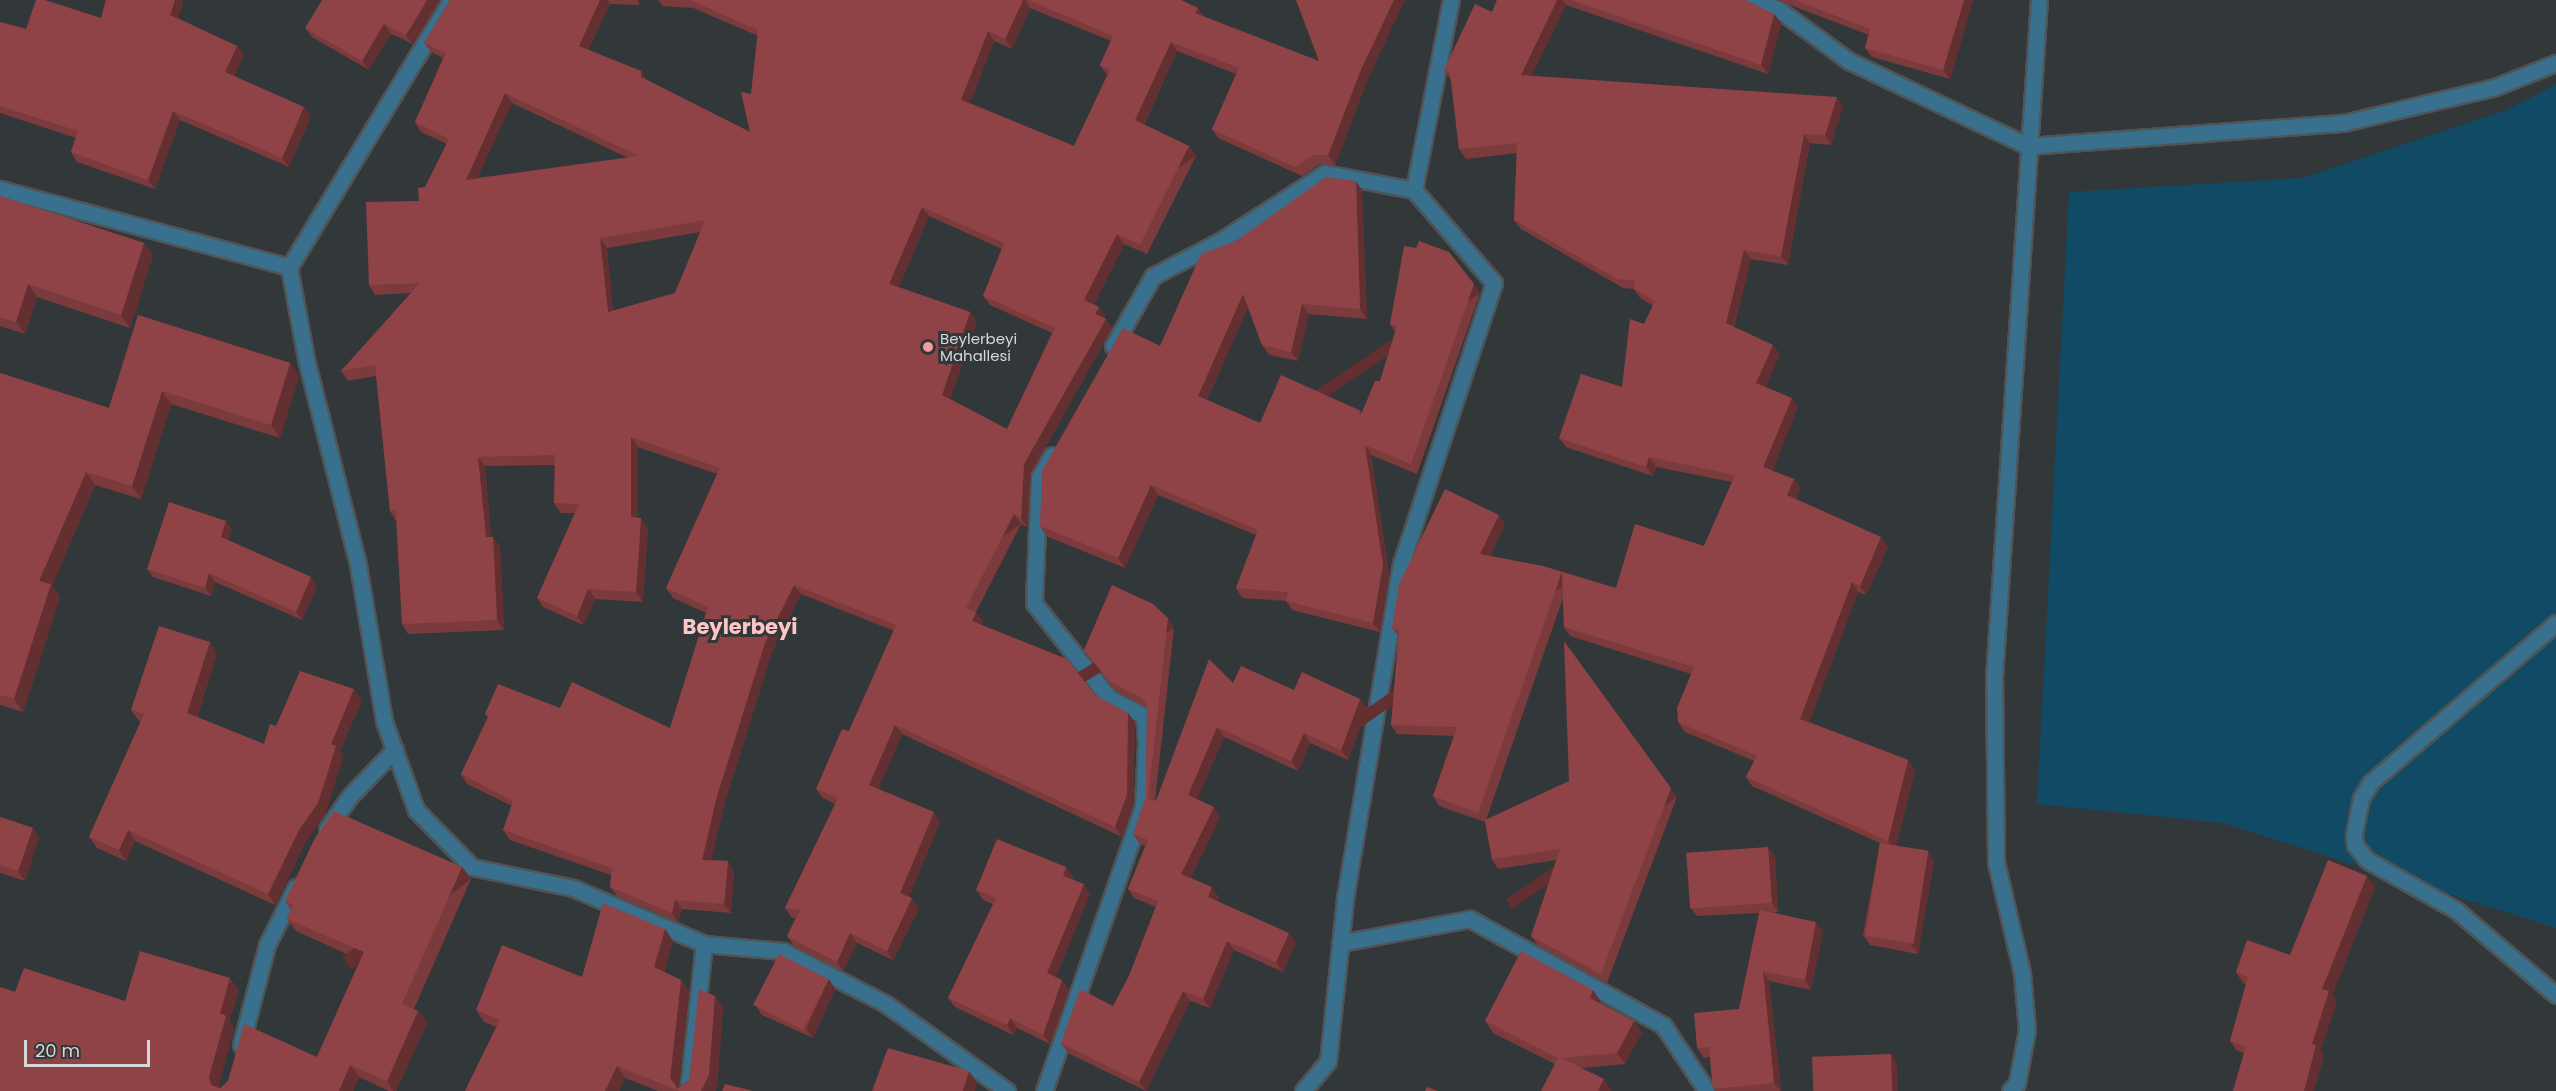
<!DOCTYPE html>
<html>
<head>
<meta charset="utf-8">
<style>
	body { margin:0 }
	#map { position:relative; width:2556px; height:1091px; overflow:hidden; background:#323739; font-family:Poppins,sans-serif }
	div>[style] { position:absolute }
	.green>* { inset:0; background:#104a65 }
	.roads { filter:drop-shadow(2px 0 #4f5456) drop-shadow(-2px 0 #4f5456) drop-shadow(0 2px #4f5456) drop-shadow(0 -2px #4f5456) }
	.minor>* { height:15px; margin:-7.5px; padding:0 7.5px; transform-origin:7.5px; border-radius:7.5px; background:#39708d }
	.wall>* { inset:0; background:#7b3a3c }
	.shaded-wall>* { inset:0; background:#642f31; transform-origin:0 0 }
	.building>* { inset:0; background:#8f4346; transform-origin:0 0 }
	.dots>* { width:16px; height:16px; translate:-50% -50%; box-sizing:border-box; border:3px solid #323739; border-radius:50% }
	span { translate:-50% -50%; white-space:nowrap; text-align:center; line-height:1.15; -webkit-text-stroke:6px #323739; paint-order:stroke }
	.poi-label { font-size:15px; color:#d4d8d9 }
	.left { translate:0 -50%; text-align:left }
	.district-label { font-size:21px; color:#fcc7c6; font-weight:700 }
	.scale { position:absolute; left:24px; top:1040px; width:126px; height:27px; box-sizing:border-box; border:3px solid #d4d8d9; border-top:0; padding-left:8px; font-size:18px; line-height:21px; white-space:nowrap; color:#d4d8d9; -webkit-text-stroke:4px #323739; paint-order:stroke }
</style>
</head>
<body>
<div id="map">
	<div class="green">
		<i style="clip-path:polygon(2556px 84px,2556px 928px,2222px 823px,2037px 804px,2069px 192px,2303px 178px,2507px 110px)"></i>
	</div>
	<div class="roads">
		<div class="minor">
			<i style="left:451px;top:0;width:312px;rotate:121.2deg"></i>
			<i style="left:289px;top:267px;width:94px;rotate:79.5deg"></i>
			<i style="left:306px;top:359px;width:212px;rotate:75.8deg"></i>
			<i style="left:358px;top:565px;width:158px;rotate:80.5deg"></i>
			<i style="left:384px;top:721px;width:95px;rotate:70.2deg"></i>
			<i style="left:416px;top:810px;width:80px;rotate:45.5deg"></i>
			<i style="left:472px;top:867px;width:103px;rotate:11.7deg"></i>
			<i style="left:573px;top:888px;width:142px;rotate:23.1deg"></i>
			<i style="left:704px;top:944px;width:79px;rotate:5.1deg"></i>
			<i style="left:783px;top:951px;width:116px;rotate:27.2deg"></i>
			<i style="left:886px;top:1004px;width:149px;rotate:35.7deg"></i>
			<i style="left:1753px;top:0;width:27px;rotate:20deg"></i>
			<i style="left:1778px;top:9px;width:88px;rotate:36.2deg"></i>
			<i style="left:1849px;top:61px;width:198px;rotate:25.4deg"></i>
			<i style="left:2028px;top:146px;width:316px;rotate:-4.2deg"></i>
			<i style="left:2343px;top:123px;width:156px;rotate:-13.3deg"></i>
			<i style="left:2495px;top:87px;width:66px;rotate:-21.5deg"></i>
			<i style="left:0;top:189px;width:299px;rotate:15.1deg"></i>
			<i style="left:1113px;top:346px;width:81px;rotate:-60.3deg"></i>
			<i style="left:1153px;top:276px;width:76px;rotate:-27.6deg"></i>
			<i style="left:1220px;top:241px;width:125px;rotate:-32.9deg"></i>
			<i style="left:1325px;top:173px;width:91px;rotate:10.8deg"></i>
			<i style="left:2556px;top:623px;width:244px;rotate:139.3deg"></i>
			<i style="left:2371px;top:782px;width:19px;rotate:122deg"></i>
			<i style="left:2361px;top:798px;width:38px;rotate:101deg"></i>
			<i style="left:2354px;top:835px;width:10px;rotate:84deg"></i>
			<i style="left:2355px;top:845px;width:19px;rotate:51deg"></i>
			<i style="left:2367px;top:860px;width:102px;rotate:29.3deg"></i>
			<i style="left:2456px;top:910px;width:131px;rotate:40.4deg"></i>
			<i style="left:327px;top:829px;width:40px;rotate:-55.1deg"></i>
			<i style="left:350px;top:796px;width:65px;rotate:-46.2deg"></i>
			<i style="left:1340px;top:943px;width:132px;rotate:-10.5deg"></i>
			<i style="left:1470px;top:919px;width:220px;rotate:28.8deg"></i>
			<i style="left:1663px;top:1025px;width:79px;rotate:56.3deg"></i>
			<i style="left:241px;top:1045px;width:103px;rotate:-75.4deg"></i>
			<i style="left:267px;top:945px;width:65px;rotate:-63.4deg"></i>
			<i style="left:688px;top:1091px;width:148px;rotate:-83.8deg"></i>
			<i style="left:1044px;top:1091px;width:302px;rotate:-70.8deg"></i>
			<i style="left:1143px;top:806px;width:63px;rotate:-87.3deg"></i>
			<i style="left:1146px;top:743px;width:27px;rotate:-94deg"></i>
			<i style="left:1144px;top:716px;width:39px;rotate:-153deg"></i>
			<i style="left:1109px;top:698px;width:121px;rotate:-128.3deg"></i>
			<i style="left:1034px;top:603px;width:125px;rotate:-87.7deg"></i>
			<i style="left:1039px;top:478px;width:26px;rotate:-61deg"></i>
			<i style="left:1303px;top:1091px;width:39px;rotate:-50deg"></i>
			<i style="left:1328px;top:1061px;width:164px;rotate:-84deg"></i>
			<i style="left:1345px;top:898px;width:339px;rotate:-80.5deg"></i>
			<i style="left:1401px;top:564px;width:296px;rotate:-71.7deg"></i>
			<i style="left:1494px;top:283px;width:123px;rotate:-130.7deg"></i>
			<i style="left:1414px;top:190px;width:194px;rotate:-79deg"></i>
			<i style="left:2010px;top:1091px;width:11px;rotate:-49deg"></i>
			<i style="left:2017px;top:1083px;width:54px;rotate:-79.3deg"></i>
			<i style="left:2027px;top:1030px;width:57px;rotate:-95deg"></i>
			<i style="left:2022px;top:973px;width:114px;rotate:-103.2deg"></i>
			<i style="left:1996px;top:862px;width:185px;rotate:-90.6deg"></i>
			<i style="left:1994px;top:677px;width:678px;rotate:-86.2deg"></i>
		</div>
	</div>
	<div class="wall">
		<i style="clip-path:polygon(106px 0,181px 0,183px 4px,178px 18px,237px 46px,244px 55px,234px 76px,311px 116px,289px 167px,180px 120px,155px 189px,77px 162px,71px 152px,76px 138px,0 113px,0 22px,26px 29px,101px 18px)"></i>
		<i style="clip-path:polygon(440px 0,413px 44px,391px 34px,369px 70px,312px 37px,305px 28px)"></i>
		<i style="clip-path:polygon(evenodd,450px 0,638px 0,639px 5px,610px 4px,588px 50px,641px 71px,647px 80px,750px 132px,751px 94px,758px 36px,693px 8px,663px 6px,658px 0,1181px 0,1198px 8px,1204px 17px,1367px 81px,1335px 165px,1320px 164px,1302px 176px,1218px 138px,1212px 129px,1236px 74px,1177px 51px,1144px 125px,1196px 156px,1147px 254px,1124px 244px,1094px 304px,1099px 307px,1105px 316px,1104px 318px,1112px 328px,1031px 473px,1027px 527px,1021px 524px,976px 612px,983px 622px,981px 625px,1095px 695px,1135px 722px,1133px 804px,1122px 837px,902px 734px,878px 789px,940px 822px,909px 897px,919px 908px,893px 960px,857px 943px,843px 971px,794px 946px,787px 936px,796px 918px,792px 918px,785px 908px,835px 804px,823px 798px,816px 789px,849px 731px,894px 631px,801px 594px,772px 652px,724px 805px,711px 860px,728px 861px,734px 871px,731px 913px,682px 909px,678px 922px,617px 896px,610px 887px,611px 875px,510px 840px,503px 830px,512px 806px,467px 784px,461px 774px,488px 718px,485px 714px,560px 708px,670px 728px,706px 613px,673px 598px,666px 588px,717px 474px,638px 447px,638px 518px,648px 528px,643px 602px,595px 599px,583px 625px,543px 607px,537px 598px,575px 513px,561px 513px,554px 503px,555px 465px,485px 466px,491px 537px,500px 546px,504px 630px,408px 634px,402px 624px,396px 521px,390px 511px,376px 376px,348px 381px,341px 371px,411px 293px,375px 295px,369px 285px,419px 201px,447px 144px,421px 132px,415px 122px,443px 58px,431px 52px,424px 43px,450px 0,1030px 8px,1111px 41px,1100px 65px,1107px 75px,1074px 146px,970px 103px,994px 41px,1012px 49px,1030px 8px,450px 0,512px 103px,628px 158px,477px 178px,512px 103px,450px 0,929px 216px,1002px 249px,983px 296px,990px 305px,1052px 333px,1007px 429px,950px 399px,977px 322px,970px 312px,899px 287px,929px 216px,450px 0,701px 232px,675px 293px,613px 311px,607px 248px,701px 232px)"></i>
		<i style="clip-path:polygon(1497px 0,1745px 0,1774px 14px,1781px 23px,1768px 74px,1566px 5px,1531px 76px,1843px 106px,1831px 145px,1810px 143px,1788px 265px,1751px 259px,1734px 327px,1780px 354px,1765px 387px,1798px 407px,1772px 471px,1794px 479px,1800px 488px,1796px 499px,1888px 547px,1866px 595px,1858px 592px,1809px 722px,1908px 760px,1915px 770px,1896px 846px,1934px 861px,1918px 954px,1870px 945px,1863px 935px,1880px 843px,1752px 786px,1746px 777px,1754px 761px,1685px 732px,1678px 722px,1691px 674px,1570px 636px,1564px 627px,1563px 598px,1486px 820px,1677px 797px,1607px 983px,1538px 945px,1531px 936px,1557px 860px,1498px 869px,1492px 859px,1485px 821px,1485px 822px,1439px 806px,1433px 796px,1454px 736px,1397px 734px,1391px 725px,1399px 637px,1392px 628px,1505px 524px,1490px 556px,1616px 588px,1704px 546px,1732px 482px,1656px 467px,1653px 476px,1566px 447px,1559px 438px,1622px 387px,1644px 324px,1653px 306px,1640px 298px,1634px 289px,1623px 288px,1521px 229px,1514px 220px,1517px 153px,1466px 159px,1459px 149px,1451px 80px,1444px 70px,1492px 12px)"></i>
		<i style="clip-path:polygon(1777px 0,1973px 0,1950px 79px,1872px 57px,1865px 48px,1869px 35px)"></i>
		<i style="clip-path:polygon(1362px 190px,1367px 319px,1309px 314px,1298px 361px,1269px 355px,1262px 345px,1248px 307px,1207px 400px,1260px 423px,1359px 410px,1362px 413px,1380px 381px,1395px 332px,1390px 324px,1480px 293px,1417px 474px,1371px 455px,1389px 574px,1380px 632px,1292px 610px,1286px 601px,1242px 598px,1236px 588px,1256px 535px,1158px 495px,1125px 568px,1046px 536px,1040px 526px,1160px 346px,1236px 241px)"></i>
		<i style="clip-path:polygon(0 196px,144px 243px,153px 255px,130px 328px,37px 297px,25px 334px,0 326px)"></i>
		<i style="clip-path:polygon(138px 315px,290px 363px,299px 376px,280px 438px,171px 404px,141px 499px,95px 485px,52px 586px,60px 597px,23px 712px,0 705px,0 373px,109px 408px)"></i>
		<i style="clip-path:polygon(232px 529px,228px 540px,311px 577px,317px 586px,302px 620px,215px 582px,211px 596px,153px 577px,147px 569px)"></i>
		<i style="clip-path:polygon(1174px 628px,1155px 801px,1233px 683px,1360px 699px,1367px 708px,1348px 760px,1310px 743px,1298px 771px,1224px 737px,1197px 799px,1214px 807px,1220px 817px,1191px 878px,1219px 897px,1217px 901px,1296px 942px,1283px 972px,1234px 950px,1210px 1008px,1190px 1001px,1146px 1091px,1068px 1053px,1061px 1043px,1113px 1006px,1129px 976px,1156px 907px,1134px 898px,1128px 889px,1145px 846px,1140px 844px,1133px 834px,1146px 797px,1147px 707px,1115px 690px,1084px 650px)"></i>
		<i style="clip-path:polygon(217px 653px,197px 717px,264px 744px,276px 726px,362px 700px,340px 751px,343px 757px,325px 814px,306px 841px,275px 905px,135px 841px,126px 861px,97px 848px,89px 837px,141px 721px,139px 721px,131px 710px)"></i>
		<i style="clip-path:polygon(0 817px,33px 828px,39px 837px,25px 881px,0 873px)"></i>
		<i style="clip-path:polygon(1768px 847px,1775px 856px,1778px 912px,1773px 912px,1823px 931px,1811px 990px,1769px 981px,1781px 1091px,1715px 1091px,1713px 1089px,1710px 1057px,1704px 1058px,1697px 1048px,1739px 1009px,1759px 913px,1697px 916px,1690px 907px)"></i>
		<i style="clip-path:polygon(1066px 867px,1073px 877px,1072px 879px,1090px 894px,1056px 977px,1069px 990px,1050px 1044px,1017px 1028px,1013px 1035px,955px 1007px,948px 998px,993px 904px,983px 900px,976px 890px)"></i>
		<i style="clip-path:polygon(471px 879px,414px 1009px,418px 1011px,427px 1023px,396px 1091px,389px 1091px,359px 1077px,353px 1091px,0 1091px,15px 992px,125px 1001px,239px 990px,229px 1021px,234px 1028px,218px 1088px,220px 1088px,317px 1057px,360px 960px,296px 931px,287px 919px,291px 910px,285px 901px)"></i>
		<i style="clip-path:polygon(2375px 887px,2332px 995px,2337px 1001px,2320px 1051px,2324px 1055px,2314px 1091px,2233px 1091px,2244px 1053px,2237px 1051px,2230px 1041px,2246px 984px,2243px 983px,2236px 972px,2290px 955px)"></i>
		<i style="clip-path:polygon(665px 929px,673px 941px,664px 972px,681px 980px,689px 991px,678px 1088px,689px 1080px,715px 996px,723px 1008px,717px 1087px,715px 1091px,658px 1091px,625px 1078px,619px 1091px,465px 1091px,496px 1027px,484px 1022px,476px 1010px,582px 977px)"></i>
		<i style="clip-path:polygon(835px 989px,813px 1038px,762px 1015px,756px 1006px)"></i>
		<i style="clip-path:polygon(1593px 990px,1601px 1002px,1600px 1003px,1642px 1032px,1625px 1064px,1582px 1068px,1555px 1064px,1493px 1033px,1485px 1021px)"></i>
	</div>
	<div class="shaded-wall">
		<i style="clip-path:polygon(175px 0,181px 0,183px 4px,176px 24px,170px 15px)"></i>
		<i style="clip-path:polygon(427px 0,440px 0,413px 44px,406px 35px)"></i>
		<i style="clip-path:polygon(600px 0,607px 0,610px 4px,585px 55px,579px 46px)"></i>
		<i style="clip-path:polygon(1023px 0,1025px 0,1030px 8px,1012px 49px,1005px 39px)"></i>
		<i style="clip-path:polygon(1394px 0,1405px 0,1367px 81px,1335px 165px,1328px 155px,1360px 72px)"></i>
		<i style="clip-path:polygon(1557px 0,1562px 0,1566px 5px,1527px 85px,1521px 75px)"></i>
		<i style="clip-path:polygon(1964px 0,1973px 0,1950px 79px,1943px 70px)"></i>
		<i style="clip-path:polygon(1198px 8px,1204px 18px,1195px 13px)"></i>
		<i style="clip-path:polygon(1774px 14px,1781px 23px,1768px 74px,1761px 65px)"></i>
		<i style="clip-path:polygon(384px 24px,391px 34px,369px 70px,362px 61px)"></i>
		<i style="clip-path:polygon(988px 31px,994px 41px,968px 109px,961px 100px)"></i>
		<i style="clip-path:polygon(1171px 42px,1177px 51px,1141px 130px,1135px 120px)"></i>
		<i style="clip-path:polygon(237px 46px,244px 55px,231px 82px,225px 72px)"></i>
		<i style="clip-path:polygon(641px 71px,647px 80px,641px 77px)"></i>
		<i style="clip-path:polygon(505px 93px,512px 103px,472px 190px,466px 180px)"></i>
		<i style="clip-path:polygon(1837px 97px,1843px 106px,1831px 145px,1825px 135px)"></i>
		<i style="clip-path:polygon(304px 107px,311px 116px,289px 167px,282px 158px)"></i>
		<i style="clip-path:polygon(173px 111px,180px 120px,155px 189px,148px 180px)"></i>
		<i style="clip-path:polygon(1804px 134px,1810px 143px,1788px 265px,1781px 256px)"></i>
		<i style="left:1189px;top:146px;width:12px;height:110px;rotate:55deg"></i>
		<i style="clip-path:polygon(1356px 181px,1362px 190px,1367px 319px,1360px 309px)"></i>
		<i style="clip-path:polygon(922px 207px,929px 216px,896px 294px,889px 284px)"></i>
		<i style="clip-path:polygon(1117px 234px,1124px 244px,1091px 310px,1084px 300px)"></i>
		<i style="clip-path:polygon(600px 238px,607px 248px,614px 322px,608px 312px)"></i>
		<i style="clip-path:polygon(144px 243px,153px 255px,130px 328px,121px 315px)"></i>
		<i style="clip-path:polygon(1744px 250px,1751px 259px,1732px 332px,1726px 323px)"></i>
		<i style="clip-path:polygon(28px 284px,37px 297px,25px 334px,16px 322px)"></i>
		<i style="left:1474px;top:284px;width:11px;height:191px;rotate:56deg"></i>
		<i style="clip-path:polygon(1243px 294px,1250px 304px,1204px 406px,1198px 396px)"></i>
		<i style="clip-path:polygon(1302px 304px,1309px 314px,1298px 361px,1291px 352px)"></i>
		<i style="clip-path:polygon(1099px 307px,1105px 316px,1102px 324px,1095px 314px)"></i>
		<i style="clip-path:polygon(970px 312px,977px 322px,948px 404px,942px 395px)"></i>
		<i style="clip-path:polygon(1106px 319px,1112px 328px,1031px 473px,1027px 527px,1021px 518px,1024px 464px)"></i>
		<i style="clip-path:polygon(1773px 345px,1780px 354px,1763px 393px,1756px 383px)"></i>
		<i style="clip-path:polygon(290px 363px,299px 376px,280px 438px,271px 425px)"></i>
		<i style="clip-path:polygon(162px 391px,171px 404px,141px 499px,132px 486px)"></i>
		<i style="clip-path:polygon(1792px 398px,1798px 407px,1770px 477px,1763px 467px)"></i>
		<i style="clip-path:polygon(631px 437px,638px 447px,638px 527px,631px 517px)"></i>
		<i style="clip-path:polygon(1365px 445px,1371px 455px,1389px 574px,1380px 632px,1373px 623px)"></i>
		<i style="clip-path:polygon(478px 457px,485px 466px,492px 546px,486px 537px)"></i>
		<i style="clip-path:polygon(1649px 457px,1656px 467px,1653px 476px,1646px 467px)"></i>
		<i style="clip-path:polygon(86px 472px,95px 485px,52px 586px,60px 597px,23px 712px,14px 699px,39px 581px)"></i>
		<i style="clip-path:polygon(1794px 479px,1800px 488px,1793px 504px,1787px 495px)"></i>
		<i style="clip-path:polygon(1151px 485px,1158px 495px,1125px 568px,1118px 558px)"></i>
		<i style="left:1014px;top:514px;width:12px;height:106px;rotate:55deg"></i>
		<i style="clip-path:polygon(1499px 515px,1505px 524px,1486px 563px,1480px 554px)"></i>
		<i style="clip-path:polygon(641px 518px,648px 528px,643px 602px,636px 592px)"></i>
		<i style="clip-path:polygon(226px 521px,232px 529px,227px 545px,221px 537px)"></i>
		<i style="clip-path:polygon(493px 537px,500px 546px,504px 630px,497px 620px)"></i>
		<i style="clip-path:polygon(1881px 537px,1888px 547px,1866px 595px,1860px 586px)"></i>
		<i style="left:1562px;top:572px;width:12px;height:255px;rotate:55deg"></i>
		<i style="clip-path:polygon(209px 573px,215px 582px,211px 596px,205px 588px)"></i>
		<i style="clip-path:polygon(311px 577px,317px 586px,302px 620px,296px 612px)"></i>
		<i style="clip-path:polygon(1852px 582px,1858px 592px,1807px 728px,1800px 719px)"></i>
		<i style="clip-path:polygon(794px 585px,801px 594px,772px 652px,724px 805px,709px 869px,702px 860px,717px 796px,765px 643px)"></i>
		<i style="clip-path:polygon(588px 589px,595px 599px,583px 625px,577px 616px)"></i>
		<i style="clip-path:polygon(976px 612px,983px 622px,979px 631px,972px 621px)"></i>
		<i style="left:1168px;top:618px;width:12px;height:182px;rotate:59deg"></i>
		<i style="clip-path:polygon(210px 642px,217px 653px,194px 724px,187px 713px)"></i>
		<i style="clip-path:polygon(354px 689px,362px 700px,340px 751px,343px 757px,325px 814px,306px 841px,275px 905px,268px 894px)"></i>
		<i style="clip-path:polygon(1360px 699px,1367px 708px,1348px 760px,1341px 750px)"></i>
		<i style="clip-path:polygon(1128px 713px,1135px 722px,1133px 804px,1122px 837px,1115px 827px)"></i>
		<i style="clip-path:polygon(895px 725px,902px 734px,876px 795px,869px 785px)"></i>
		<i style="clip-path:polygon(1217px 727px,1224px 737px,1195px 805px,1188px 795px)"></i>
		<i style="clip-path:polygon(1304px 733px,1310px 743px,1298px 771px,1291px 761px)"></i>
		<i style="clip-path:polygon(1908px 760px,1915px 770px,1895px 850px,1888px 841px)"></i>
		<i style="left:1671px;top:788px;width:11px;height:199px;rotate:56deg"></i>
		<i style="clip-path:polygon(1214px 807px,1220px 817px,1188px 884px,1181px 874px)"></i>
		<i style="clip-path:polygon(934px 812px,940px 822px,907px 902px,900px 893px)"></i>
		<i style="clip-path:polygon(33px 828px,39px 837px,25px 881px,18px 871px)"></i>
		<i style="clip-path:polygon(128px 830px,135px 841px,126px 861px,119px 850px)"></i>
		<i style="clip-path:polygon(1768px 847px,1775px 856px,1778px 912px,1772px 903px)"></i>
		<i style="clip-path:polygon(1928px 851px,1934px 861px,1918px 954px,1911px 944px)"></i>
		<i style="clip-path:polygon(728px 861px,734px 871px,731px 913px,724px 904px)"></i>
		<i style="left:462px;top:867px;width:15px;height:150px;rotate:53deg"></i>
		<i style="clip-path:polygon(1066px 867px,1073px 877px,1070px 885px,1063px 876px)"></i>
		<i style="clip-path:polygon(2367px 876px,2375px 887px,2332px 995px,2337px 1001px,2320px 1051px,2324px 1055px,2314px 1091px,2304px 1091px,2322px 989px)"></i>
		<i style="clip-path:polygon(1084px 884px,1090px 894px,1054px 982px,1047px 973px)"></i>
		<i style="clip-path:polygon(1212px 887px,1219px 897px,1215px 906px,1208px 897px)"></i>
		<i style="clip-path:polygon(912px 898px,919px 908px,893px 960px,887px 951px)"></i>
		<i style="clip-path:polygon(675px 900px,682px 909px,678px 922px,672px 913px)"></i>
		<i style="clip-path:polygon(1816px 922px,1823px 931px,1811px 990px,1805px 980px)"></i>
		<i style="clip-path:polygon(665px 929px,673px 941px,662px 978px,654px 967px)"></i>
		<i style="clip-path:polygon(850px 933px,857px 943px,843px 971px,837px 962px)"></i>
		<i style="clip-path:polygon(1289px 933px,1296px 942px,1283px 972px,1276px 962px)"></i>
		<i style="clip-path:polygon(1227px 941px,1234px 950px,1210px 1008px,1203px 999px)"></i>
		<i style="clip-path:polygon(1763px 971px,1769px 981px,1781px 1091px,1774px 1083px)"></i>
		<i style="clip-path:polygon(230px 978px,239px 990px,229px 1021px,234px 1028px,218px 1089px,211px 1085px,209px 1077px,220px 1013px)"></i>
		<i style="clip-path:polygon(829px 979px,835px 989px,813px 1038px,806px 1029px)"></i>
		<i style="clip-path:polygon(681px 980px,689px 991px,678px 1090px,670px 1078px)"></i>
		<i style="clip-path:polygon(1062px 980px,1069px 990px,1050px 1044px,1043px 1035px)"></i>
		<i style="clip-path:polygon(1593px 990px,1601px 1002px,1598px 1009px,1590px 998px)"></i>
		<i style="clip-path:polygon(1183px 991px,1190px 1001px,1146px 1091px,1139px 1082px)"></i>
		<i style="clip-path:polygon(715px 996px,723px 1008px,717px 1087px,715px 1091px,701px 1091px)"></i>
		<i style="clip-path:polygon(418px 1011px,427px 1023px,396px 1091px,393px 1091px,387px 1081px)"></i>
		<i style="clip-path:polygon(1010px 1018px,1017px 1028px,1013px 1035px,1007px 1025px)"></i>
		<i style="clip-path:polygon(1634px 1021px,1642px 1032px,1625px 1064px,1617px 1053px)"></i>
		<i style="clip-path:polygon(1891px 1054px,1897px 1063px,1898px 1091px,1892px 1091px)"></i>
		<i style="clip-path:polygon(350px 1065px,359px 1077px,353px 1091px,339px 1091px)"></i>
		<i style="clip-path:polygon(617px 1066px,625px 1078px,619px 1091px,605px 1091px)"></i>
		<i style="clip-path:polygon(969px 1071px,977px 1083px,975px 1091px,963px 1091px)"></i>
		<i style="clip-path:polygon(1604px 1079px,1612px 1091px,1599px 1091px,1598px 1090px)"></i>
	</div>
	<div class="building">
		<i style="clip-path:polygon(36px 0,45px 0,101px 18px,106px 0,175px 0,170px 15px,237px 46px,225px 72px,304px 107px,282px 158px,173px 111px,148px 180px,71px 152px,78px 131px,0 106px,0 22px,26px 29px)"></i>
		<i style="clip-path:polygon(322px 0,427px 0,406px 35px,384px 24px,362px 61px,305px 28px)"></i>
		<i style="clip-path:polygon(evenodd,450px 0,600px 0,579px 46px,641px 71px,641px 77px,750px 132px,741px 92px,751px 94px,758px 30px,690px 0,1023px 0,1005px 39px,988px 31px,961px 100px,1074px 146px,1110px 70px,1100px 65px,1113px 36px,1028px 0,1181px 0,1198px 8px,1195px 13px,1319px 61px,1296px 0,1394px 0,1360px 72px,1328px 155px,1314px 155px,1295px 167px,1212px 129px,1239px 68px,1171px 42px,1135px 120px,1189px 146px,1140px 245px,1117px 234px,1084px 300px,1099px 307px,1095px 314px,1106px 319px,1024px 464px,1021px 518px,1014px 514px,966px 608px,976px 612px,972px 621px,1067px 659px,1095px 695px,1128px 713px,1127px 795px,1115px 827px,895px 725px,869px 785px,934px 812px,900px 893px,912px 898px,887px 951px,850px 933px,837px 962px,787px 936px,800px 910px,785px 908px,838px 798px,816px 789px,842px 729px,849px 731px,896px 625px,794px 585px,765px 643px,717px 796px,702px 860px,728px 861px,724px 904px,675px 900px,672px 913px,610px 887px,612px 868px,503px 830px,513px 801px,461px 774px,489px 715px,485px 714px,498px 684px,560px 708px,572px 682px,670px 728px,708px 607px,666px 588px,720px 468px,631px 437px,631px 517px,641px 518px,636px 592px,588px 589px,577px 616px,537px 598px,579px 504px,554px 503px,555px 455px,478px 457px,486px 537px,493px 537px,497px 620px,402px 624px,396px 510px,390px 511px,375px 365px,341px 371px,420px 283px,369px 285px,366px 202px,419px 201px,418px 188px,425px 187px,449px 139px,415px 122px,446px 53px,424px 43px,450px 0,505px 93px,639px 156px,466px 180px,505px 93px,450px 0,922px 207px,1004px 243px,983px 296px,1055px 328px,1007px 429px,942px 395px,970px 312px,889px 284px,922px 207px,450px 0,705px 220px,675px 293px,608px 312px,600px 238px,705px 220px)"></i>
		<i style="clip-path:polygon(1497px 0,1557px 0,1521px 75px,1837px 97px,1825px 135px,1804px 134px,1781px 256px,1744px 250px,1726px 323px,1773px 345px,1756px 383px,1792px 398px,1763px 467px,1794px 479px,1787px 495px,1881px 537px,1860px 586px,1852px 582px,1800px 719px,1908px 760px,1888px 841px,1746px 777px,1757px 756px,1678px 722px,1677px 708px,1694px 667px,1564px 627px,1562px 572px,1478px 813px,1433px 796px,1457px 727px,1391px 725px,1399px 630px,1392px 628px,1399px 584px,1445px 489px,1499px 515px,1480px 554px,1543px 566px,1616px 588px,1635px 524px,1704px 546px,1735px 475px,1649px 457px,1646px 467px,1559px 438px,1581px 374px,1622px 387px,1630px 319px,1644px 324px,1655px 301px,1634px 289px,1635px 281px,1617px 279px,1514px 220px,1517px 143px,1459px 149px,1450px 73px,1444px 70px,1475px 4px,1492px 12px)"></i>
		<i style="clip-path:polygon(1571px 0,1745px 0,1774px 14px,1761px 65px)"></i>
		<i style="clip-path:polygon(1795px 0,1964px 0,1943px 70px,1865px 48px,1870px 29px)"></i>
		<i style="clip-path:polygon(1326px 177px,1356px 181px,1360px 309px,1302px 304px,1291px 352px,1262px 345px,1243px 294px,1198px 396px,1260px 423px,1281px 375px,1359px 410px,1360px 417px,1375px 381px,1380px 381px,1397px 326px,1390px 324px,1404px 246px,1416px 248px,1419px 241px,1449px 252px,1474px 284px,1411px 464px,1365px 445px,1383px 565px,1373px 623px,1286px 601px,1288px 592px,1236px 588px,1258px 530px,1151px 485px,1118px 558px,1040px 526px,1042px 471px,1123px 328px,1160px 346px,1201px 254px,1236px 241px)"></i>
		<i style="clip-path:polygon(0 196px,144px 243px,121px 315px,28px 284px,16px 322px,0 317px)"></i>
		<i style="clip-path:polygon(138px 315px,290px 363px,271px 425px,162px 391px,132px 486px,86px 472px,39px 581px,51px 584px,14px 699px,0 695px,0 373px,109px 408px)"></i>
		<i style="clip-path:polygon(169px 502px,226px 521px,221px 537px,311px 577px,296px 612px,209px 573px,205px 588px,147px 569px)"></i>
		<i style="clip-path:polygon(1112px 585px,1153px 604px,1168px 618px,1148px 799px,1156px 801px,1209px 659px,1233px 683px,1241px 666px,1294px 690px,1302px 672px,1360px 699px,1341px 750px,1304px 733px,1291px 761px,1217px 727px,1188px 795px,1214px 807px,1181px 874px,1212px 887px,1208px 897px,1289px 933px,1276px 962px,1227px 941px,1203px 999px,1183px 991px,1139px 1082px,1061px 1043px,1080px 989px,1113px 1006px,1129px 976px,1158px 901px,1128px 889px,1148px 840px,1133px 834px,1146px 797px,1147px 705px,1142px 698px,1109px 681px,1084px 650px)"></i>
		<i style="clip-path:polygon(159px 626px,210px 642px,187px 713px,264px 744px,270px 724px,276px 726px,300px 671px,354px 689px,331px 744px,336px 746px,318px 803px,299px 830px,268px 894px,128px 830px,119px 850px,89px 837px,144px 714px,131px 710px)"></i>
		<i style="clip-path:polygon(1564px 641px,1671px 788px,1601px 974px,1531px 936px,1560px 849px,1492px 859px,1485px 820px,1569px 781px)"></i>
		<i style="clip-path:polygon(334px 811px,462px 867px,402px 1004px,418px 1011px,387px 1081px,350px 1065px,339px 1091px,0 1091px,0 987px,15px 992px,24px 968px,125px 1001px,140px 951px,230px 978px,220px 1013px,226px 1016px,209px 1077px,211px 1085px,220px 1088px,228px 1081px,244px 1024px,317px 1057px,364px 952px,287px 919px,293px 905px,285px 901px,315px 838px)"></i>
		<i style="clip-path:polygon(0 817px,33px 828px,18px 871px,0 865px)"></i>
		<i style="clip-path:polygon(997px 839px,1066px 867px,1063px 876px,1084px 884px,1047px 973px,1062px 980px,1043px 1035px,1010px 1018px,1007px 1025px,948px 998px,996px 898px,976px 890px)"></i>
		<i style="left:1880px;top:843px;width:49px;height:94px;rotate:9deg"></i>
		<i style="left:1768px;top:847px;width:56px;height:82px;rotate:86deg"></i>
		<i style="clip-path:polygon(2328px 860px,2367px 876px,2322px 989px,2329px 991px,2312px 1044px,2316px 1045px,2304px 1091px,2233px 1091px,2246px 1046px,2230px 1041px,2248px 977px,2236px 972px,2247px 940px,2290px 955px)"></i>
		<i style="clip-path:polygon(603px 903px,665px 929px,654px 967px,681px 980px,670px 1078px,678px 1089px,689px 1080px,699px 989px,715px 996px,709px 1075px,701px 1091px,680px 1091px,617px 1066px,605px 1091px,465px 1091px,500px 1020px,476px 1010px,502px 945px,582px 977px)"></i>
		<i style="clip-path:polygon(1760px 910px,1816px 922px,1805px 980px,1763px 971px,1774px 1083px,1713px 1089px,1709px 1047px,1697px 1048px,1694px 1013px,1739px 1009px)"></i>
		<i style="clip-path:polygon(1521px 951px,1593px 990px,1590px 998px,1634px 1021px,1617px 1053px,1561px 1058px,1604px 1079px,1598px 1090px,1600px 1091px,1541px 1091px,1558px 1058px,1485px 1021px)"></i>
		<i style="left:779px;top:954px;width:56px;height:57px;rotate:27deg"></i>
		<i style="clip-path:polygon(888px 1048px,969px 1071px,963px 1091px,872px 1091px)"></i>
		<i style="left:1891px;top:1054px;width:37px;height:79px;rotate:88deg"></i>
		<i style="clip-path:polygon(725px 1084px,753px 1091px,722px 1091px)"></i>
		<i style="clip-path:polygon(1427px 1087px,1438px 1091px,1425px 1091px)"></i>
	</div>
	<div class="dots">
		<i style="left:928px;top:347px;background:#f59b9b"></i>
	</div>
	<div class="poi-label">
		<span class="left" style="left:940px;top:347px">Beylerbeyi<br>Mahallesi</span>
	</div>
	<div class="district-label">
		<span style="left:740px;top:627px">Beylerbeyi</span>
	</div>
	<div class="scale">20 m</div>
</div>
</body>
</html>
